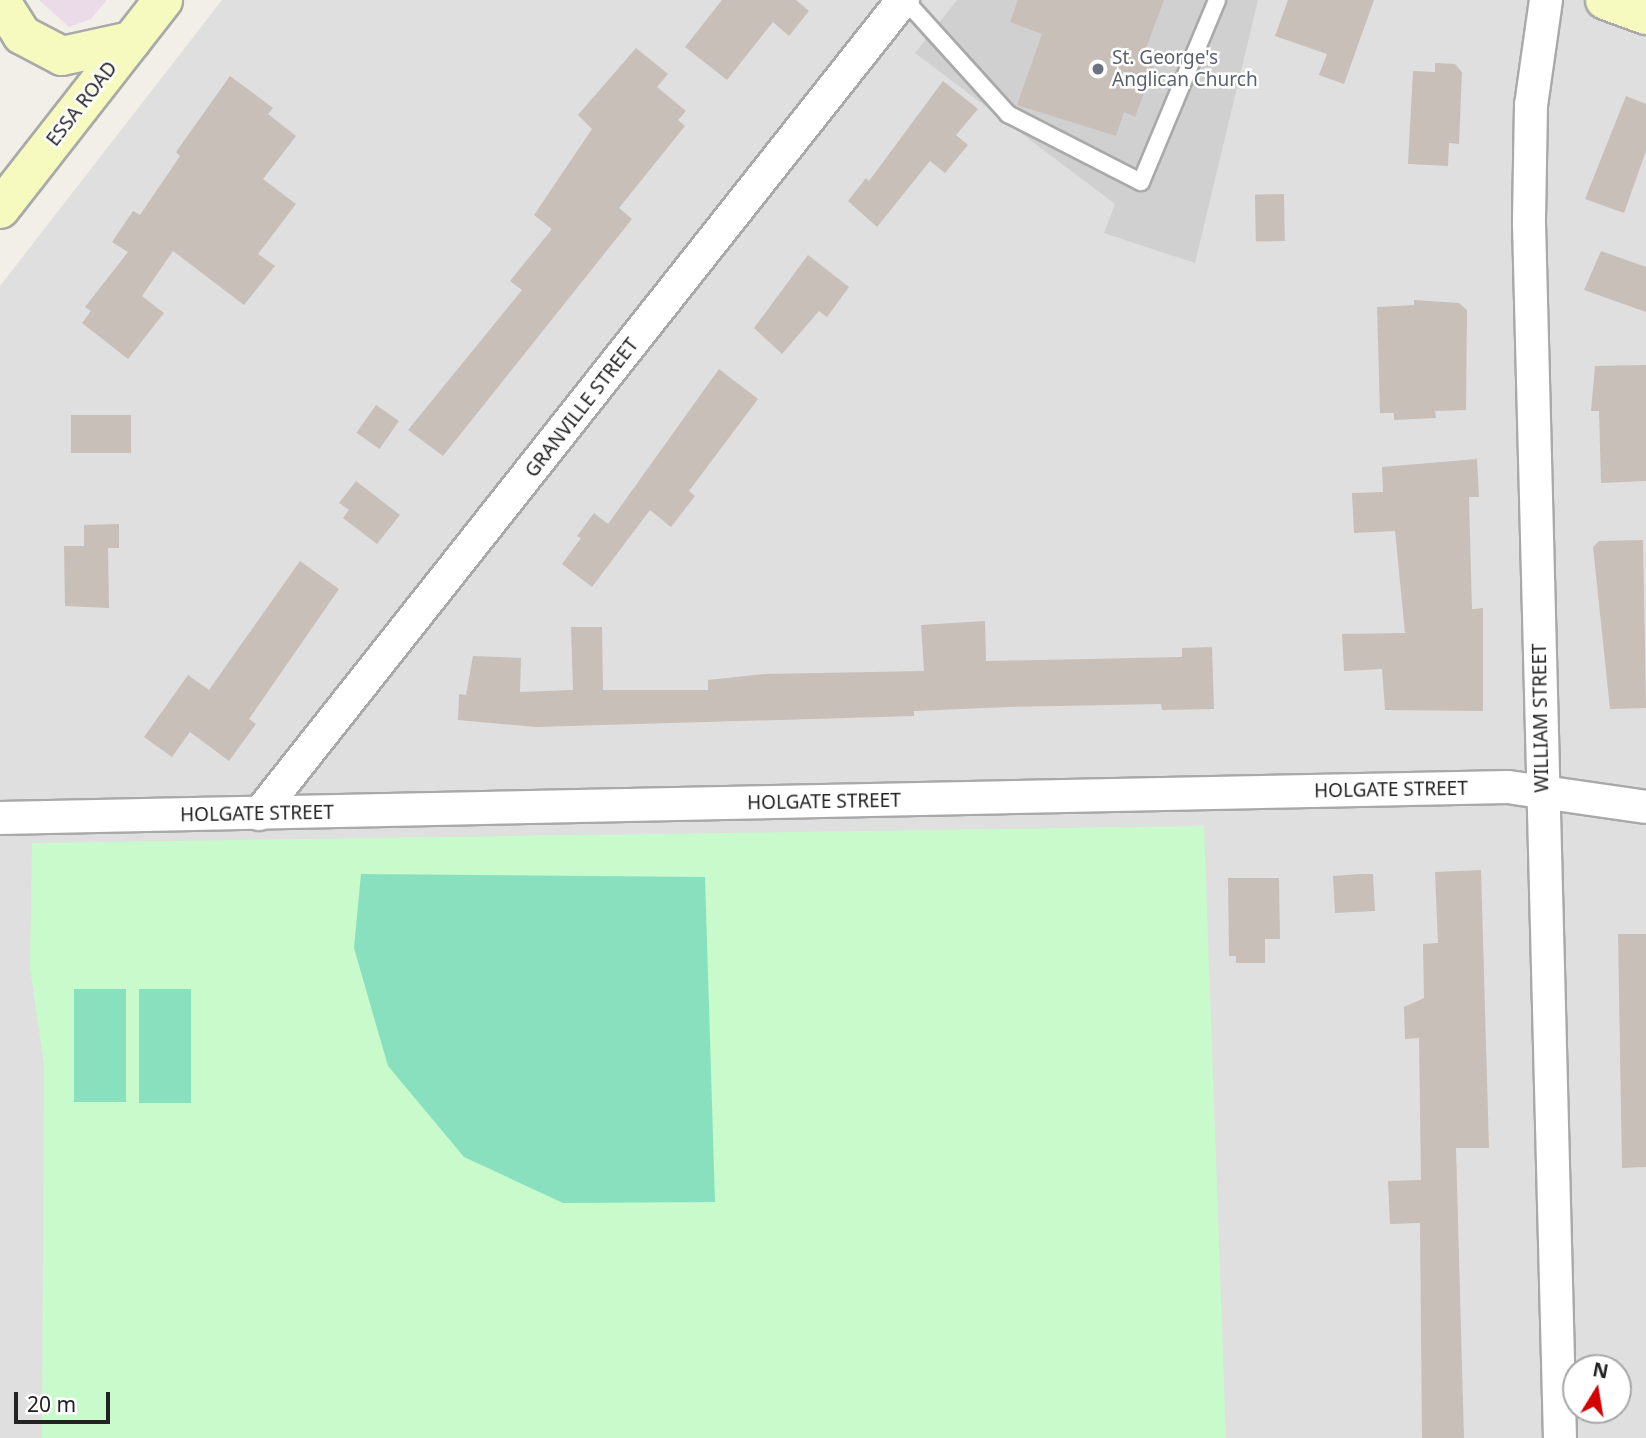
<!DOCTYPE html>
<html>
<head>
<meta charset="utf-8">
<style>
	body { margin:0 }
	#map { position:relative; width:1646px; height:1438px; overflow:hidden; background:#f2efe9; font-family:"Noto Sans",sans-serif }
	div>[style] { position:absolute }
	.residential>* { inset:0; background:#e0dfdf }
	.industrial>* { inset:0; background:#ebdbe8 }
	.religious>* { inset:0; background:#d0d0d0 }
	.park>* { inset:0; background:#c8facc }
	.pitch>* { inset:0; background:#88e0be; transform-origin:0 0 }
	.building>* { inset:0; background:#c7bfb8; transform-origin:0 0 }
	.roads { filter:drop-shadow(2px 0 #a9a9a9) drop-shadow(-2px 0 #a9a9a9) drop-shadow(0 2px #a9a9a9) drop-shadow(0 -2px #a9a9a9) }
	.lane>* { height:16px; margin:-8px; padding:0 8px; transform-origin:8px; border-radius:8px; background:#fff }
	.street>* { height:32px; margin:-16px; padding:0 16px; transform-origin:16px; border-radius:16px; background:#fff }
	.secondary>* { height:38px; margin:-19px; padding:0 19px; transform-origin:19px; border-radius:19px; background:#f7fabf }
	.dots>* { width:19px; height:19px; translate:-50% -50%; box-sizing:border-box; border:4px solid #fff; border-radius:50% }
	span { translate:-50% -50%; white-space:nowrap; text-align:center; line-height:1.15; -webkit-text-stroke:5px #fff; paint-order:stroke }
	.worship-label { font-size:19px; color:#5b616d }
	.left { translate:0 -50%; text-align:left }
	.street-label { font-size:19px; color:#222 }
	.north { position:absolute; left:1562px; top:1354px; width:70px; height:70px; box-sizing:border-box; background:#fff; border:2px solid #a7a7a7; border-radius:50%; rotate:11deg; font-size:19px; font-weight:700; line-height:28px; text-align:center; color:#222 }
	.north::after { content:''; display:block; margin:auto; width:24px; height:32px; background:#d40000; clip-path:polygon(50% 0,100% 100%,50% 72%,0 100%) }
	.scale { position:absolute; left:14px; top:1392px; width:96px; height:32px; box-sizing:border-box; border:4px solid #222; border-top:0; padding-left:9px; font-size:21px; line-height:24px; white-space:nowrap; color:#222; -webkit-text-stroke:5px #fff; paint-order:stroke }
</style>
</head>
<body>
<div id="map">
	<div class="residential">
		<i style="clip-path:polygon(evenodd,222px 0,1646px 0,1646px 1438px,0 1438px,0 286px,222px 0,1576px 1368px,1618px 1368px,1618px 1410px,1576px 1410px,1576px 1368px)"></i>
	</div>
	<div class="industrial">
		<i style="clip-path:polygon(39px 0,107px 0,91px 19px,69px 27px)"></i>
	</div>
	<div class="religious">
		<i style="clip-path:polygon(957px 0,1258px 0,1195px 263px,1104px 233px,1115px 204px,915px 53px)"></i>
	</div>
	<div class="park">
		<i style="clip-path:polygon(1204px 826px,1226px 1438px,42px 1438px,44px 1065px,30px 968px,32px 843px)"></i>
	</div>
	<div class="pitch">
		<i style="clip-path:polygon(361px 874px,705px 877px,715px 1202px,563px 1203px,464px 1157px,388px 1066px,354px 948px)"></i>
		<i style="left:74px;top:989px;width:52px;height:113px"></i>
		<i style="left:139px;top:989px;width:52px;height:114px"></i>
	</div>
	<div class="building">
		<i style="clip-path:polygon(722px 0,796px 0,809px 11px,789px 36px,773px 22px,727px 80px,685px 47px)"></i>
		<i style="clip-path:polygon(1018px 0,1164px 0,1143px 56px,1156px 60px,1135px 117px,1124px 112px,1116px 136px,1017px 105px,1042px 34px,1010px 22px)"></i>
		<i style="clip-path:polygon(1288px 0,1374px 0,1344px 84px,1319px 75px,1327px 54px,1275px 36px)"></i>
		<i style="clip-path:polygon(636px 48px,668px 74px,657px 87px,686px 111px,678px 120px,685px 126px,619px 208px,632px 219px,443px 456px,408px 430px,522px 290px,510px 281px,552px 229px,534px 215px,592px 129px,578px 115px)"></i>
		<i style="clip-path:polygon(1435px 63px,1455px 64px,1462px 72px,1459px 144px,1449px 143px,1448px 166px,1408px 164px,1413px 71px,1435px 72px)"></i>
		<i style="clip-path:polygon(230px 76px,273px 108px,268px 114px,296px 136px,263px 179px,296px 204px,258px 254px,275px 266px,244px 305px,173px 251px,142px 296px,164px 313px,128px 359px,82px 323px,91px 311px,85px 307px,128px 252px,112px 242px,133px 211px,140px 215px,180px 156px,176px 152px)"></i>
		<i style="clip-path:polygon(943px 81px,978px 109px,956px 135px,968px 145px,945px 173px,930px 161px,877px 227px,848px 201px,866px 178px,869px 181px)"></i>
		<i style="clip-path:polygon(1626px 96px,1646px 104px,1646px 151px,1624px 213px,1585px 199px)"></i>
		<i style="left:1284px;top:194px;width:47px;height:29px;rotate:89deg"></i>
		<i style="clip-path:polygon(1601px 251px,1646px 267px,1646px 312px,1584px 290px)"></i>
		<i style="clip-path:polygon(808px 255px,849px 287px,827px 317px,819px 311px,782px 354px,754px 328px)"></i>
		<i style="clip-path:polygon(1414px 300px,1459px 303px,1467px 310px,1466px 410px,1435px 411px,1436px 418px,1394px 420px,1394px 413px,1380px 413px,1377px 307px,1414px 305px)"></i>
		<i style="clip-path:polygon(1646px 365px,1646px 481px,1601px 483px,1599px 411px,1591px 411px,1595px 366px)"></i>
		<i style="clip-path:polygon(719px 369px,758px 399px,689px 491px,695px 496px,671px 527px,650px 510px,592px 587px,562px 564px,581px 538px,577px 536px,594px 513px,608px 524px)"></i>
		<i style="left:376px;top:405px;width:28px;height:34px;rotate:35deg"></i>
		<i style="left:71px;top:415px;width:60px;height:38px"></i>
		<i style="clip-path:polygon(1477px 459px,1479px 497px,1469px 497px,1472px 609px,1483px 608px,1483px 711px,1385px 710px,1382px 669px,1344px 671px,1342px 634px,1405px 633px,1395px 531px,1354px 533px,1352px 493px,1383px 492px,1382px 467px)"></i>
		<i style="clip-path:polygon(356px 481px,400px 515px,377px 544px,343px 518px,349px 510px,339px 503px)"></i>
		<i style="clip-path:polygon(119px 524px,119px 548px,108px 548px,109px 608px,65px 606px,64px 546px,84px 546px,84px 525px)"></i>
		<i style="clip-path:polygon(1643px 540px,1646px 708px,1610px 709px,1593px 547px,1599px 541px)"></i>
		<i style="clip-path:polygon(300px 561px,339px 589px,249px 719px,256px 724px,229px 761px,190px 732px,172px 757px,144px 737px,188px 675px,209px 690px)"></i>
		<i style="clip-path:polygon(985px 621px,986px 661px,1182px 657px,1182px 648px,1212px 647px,1214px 709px,1162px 710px,1161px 704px,1009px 707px,914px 711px,914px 716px,536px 727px,458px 720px,459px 694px,466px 695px,473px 656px,521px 658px,520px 692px,573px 690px,571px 627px,602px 627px,603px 690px,708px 690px,708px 680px,765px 674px,924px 671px,921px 625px)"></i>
		<i style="clip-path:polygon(1481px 870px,1489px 1148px,1456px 1148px,1464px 1438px,1422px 1438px,1420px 1223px,1390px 1224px,1388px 1181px,1421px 1180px,1419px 1038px,1405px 1039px,1404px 1007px,1424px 998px,1423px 944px,1438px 943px,1435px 872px)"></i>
		<i style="clip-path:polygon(1360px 874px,1373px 874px,1375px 911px,1335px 913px,1333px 876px)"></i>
		<i style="clip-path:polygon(1228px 878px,1279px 878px,1280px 939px,1265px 939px,1265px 963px,1236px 963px,1236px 956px,1229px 956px)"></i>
		<i style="clip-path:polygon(1618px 934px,1646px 934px,1646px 1167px,1622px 1168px)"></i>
	</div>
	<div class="roads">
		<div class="lane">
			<i style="left:905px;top:0;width:154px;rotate:47.9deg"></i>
			<i style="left:1008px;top:114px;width:149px;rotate:27.1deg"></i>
			<i style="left:1141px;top:182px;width:197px;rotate:-67.3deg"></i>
		</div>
		<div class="street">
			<i style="left:1546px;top:0;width:106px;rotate:98.1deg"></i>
			<i style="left:1531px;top:105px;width:118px;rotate:91deg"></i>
			<i style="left:1529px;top:223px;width:1215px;rotate:88.54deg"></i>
			<i style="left:259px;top:814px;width:1038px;rotate:-51.65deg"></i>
			<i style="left:0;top:818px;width:1508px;rotate:-1.18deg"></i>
			<i style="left:1508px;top:787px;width:139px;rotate:8.2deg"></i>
		</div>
		<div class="secondary">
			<i style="left:0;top:0;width:41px;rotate:57.8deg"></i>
			<i style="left:22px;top:35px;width:45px;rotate:27.7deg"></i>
			<i style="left:62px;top:56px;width:71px;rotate:-12.3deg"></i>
			<i style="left:1605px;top:0;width:44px;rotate:20.1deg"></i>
			<i style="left:0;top:209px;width:265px;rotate:-52deg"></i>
		</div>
	</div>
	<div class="dots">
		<i style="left:1098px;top:69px;background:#6b7280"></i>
	</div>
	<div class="worship-label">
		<span class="left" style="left:1112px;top:69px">St. George's<br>Anglican Church</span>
	</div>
	<div class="street-label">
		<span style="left:82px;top:104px;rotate:-52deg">ESSA ROAD</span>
		<span style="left:582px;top:408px;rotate:-52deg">GRANVILLE STREET</span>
		<span style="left:1541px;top:718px;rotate:-91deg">WILLIAM STREET</span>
		<span style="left:1391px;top:790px;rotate:-1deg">HOLGATE STREET</span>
		<span style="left:824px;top:802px;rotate:-1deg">HOLGATE STREET</span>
		<span style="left:257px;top:814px;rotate:-1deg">HOLGATE STREET</span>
	</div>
	<div class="north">N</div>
	<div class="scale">20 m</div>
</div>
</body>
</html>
